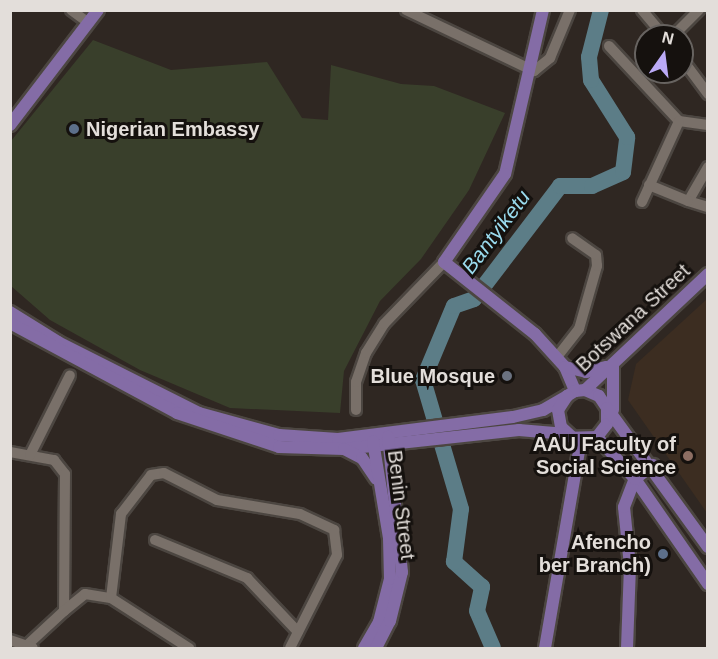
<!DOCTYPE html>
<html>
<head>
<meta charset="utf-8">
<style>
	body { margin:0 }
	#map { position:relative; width:718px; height:659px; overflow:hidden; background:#2f2722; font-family:Helvetica,sans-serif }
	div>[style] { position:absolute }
	.education>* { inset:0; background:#3c2d21 }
	.green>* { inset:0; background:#393f2b }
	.river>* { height:16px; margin:-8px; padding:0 8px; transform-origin:8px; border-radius:8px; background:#5c7d87 }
	.roads { filter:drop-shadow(2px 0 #4c4641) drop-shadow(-2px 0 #4c4641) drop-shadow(0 2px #4c4641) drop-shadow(0 -2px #4c4641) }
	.minor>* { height:10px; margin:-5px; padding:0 5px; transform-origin:5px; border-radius:5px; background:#797069 }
	.major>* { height:12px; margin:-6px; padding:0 6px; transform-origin:6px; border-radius:6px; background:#846ca6 }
	.dots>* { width:16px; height:16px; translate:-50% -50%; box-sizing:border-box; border:3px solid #15110e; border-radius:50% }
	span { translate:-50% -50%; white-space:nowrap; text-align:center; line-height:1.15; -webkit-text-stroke:6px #15110e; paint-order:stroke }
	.poi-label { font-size:20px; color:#e3deda; font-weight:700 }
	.left { translate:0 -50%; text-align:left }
	.right { translate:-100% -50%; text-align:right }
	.street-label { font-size:20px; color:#e3deda }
	.water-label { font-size:21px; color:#9adbee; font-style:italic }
	.frame { position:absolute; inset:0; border:12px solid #e3deda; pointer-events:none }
	.north { position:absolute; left:634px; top:24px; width:60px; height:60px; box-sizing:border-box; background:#15110e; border:2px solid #676360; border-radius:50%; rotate:14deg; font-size:16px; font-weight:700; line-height:24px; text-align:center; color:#e3deda }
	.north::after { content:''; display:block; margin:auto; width:21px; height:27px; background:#bbaaf6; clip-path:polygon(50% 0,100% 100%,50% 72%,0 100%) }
</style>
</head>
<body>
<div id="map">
	<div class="education">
		<i style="clip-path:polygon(707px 299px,707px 513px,628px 400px,636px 364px)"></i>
	</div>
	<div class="green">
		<i style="clip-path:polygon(93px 40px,171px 70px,267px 62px,302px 118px,328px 120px,331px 65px,401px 84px,434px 86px,505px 113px,469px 190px,421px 259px,380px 301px,344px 371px,340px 413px,230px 408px,140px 370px,50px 320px,11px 286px,11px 141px)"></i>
	</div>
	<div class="river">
		<i style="left:493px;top:648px;width:40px;rotate:-113.4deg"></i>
		<i style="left:477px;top:611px;width:25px;rotate:-78deg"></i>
		<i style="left:482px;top:587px;width:38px;rotate:-138deg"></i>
		<i style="left:454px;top:562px;width:53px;rotate:-82.5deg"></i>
		<i style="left:461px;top:509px;width:134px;rotate:-106.4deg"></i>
		<i style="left:423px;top:380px;width:80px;rotate:-67.3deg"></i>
		<i style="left:454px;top:306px;width:21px;rotate:-19deg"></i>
		<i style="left:474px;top:299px;width:142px;rotate:-52.7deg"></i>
		<i style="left:560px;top:186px;width:32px"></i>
		<i style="left:592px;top:186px;width:34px;rotate:-24deg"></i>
		<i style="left:623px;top:172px;width:35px;rotate:-83deg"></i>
		<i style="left:627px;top:137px;width:67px;rotate:-122.3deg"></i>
		<i style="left:591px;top:80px;width:23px;rotate:-95deg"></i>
		<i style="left:589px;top:57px;width:49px;rotate:-75.7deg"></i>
	</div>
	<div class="roads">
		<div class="minor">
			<i style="left:71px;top:10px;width:22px;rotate:36deg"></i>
			<i style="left:406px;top:10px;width:142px;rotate:25.5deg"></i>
			<i style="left:534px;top:71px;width:21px;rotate:-39deg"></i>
			<i style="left:550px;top:58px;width:52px;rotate:-67.4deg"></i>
			<i style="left:642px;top:10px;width:34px;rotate:50deg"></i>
			<i style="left:673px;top:36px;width:37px;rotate:-45deg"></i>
			<i style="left:609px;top:46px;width:103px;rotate:47deg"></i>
			<i style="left:679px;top:121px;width:29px;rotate:8deg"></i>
			<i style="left:682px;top:59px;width:44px;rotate:53.4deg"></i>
			<i style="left:708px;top:167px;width:39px;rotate:120deg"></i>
			<i style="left:688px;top:201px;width:21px;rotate:17deg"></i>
			<i style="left:649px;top:185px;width:42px;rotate:22.3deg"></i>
			<i style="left:642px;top:202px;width:89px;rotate:-65.4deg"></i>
			<i style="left:557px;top:357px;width:36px;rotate:-52deg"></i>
			<i style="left:579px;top:329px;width:66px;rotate:-74.1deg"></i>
			<i style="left:597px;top:266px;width:11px;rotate:-95deg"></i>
			<i style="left:596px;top:255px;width:29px;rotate:-145deg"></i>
			<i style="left:356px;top:410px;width:28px;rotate:-90deg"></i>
			<i style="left:356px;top:382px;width:31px;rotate:-71deg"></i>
			<i style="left:366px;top:353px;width:34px;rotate:-58deg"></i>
			<i style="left:384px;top:324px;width:86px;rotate:-45.9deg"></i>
			<i style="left:10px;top:452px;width:45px;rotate:10.3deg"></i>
			<i style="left:54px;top:460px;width:18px;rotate:52deg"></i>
			<i style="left:65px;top:474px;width:137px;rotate:90.4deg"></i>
			<i style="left:64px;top:611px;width:54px;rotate:137.2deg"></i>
			<i style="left:30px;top:455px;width:89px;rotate:-63.4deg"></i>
			<i style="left:155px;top:540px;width:100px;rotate:22.4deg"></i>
			<i style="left:247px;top:578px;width:74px;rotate:46.6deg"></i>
			<i style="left:111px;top:598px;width:85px;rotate:-83.2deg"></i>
			<i style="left:121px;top:514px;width:49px;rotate:-52.4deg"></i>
			<i style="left:151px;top:475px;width:13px;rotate:-9deg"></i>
			<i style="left:164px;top:473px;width:59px;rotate:27deg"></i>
			<i style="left:217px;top:500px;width:84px;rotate:9.6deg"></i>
			<i style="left:300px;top:514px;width:38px;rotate:25deg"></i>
			<i style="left:334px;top:530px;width:25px;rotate:83deg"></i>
			<i style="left:337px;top:555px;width:104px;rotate:116.8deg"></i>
			<i style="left:64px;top:611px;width:27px;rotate:-39deg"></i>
			<i style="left:85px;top:594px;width:26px;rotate:9deg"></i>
			<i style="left:111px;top:598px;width:93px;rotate:32.7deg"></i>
			<i style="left:10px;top:640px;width:24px;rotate:19deg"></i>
		</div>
		<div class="major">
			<i style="left:543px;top:10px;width:168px;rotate:103deg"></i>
			<i style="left:505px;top:174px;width:107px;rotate:124.7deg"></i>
			<i style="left:444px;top:262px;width:116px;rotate:38.4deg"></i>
			<i style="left:535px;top:334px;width:45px;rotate:47.7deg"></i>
			<i style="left:565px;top:367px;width:26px;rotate:67deg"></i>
			<i style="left:10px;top:125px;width:145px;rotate:-52.6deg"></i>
			<i style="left:10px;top:312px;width:57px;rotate:32deg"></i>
			<i style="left:58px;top:342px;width:158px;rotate:26.7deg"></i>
			<i style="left:199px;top:413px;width:83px;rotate:15.4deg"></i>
			<i style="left:279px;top:435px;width:59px;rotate:3.9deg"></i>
			<i style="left:338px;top:439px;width:176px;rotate:-7.2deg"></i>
			<i style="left:513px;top:417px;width:31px;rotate:-13deg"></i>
			<i style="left:543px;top:410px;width:28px;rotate:-30deg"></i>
			<i style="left:567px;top:396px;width:9px;rotate:-32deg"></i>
			<i style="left:575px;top:391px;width:10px;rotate:-6deg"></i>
			<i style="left:585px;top:390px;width:15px;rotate:23deg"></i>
			<i style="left:599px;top:396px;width:14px;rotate:56deg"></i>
			<i style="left:607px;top:408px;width:16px;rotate:90deg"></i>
			<i style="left:607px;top:424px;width:16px;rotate:128deg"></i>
			<i style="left:597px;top:437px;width:24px;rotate:178deg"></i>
			<i style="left:573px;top:438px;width:16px;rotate:-137deg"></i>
			<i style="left:561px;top:427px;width:17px;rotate:-100deg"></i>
			<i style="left:558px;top:410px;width:17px;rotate:-57deg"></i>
			<i style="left:10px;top:323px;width:190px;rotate:28.3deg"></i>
			<i style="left:177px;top:413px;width:108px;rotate:18.4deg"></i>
			<i style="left:279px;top:447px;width:65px;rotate:1.8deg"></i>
			<i style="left:344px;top:449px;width:176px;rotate:-6.2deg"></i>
			<i style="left:519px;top:430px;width:47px;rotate:4.9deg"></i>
			<i style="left:613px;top:364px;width:46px;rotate:90deg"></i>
			<i style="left:565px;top:367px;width:22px;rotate:13deg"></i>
			<i style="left:586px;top:372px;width:21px;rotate:-14deg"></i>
			<i style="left:585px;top:390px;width:169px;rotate:-43.3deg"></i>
			<i style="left:607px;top:408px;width:172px;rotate:54deg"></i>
			<i style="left:597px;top:437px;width:57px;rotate:47.9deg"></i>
			<i style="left:635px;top:479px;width:128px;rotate:55.2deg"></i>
			<i style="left:344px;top:449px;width:20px;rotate:27deg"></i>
			<i style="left:362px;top:458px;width:25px;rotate:56deg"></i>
			<i style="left:364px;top:648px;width:30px;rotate:-60deg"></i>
			<i style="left:379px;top:622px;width:44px;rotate:-75.7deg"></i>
			<i style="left:390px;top:579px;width:41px;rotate:-91.4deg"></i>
			<i style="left:389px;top:538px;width:98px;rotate:-99.4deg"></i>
			<i style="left:376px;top:648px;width:30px;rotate:-63deg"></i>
			<i style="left:390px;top:621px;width:50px;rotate:-76.2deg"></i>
			<i style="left:402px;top:572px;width:136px;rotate:-95.9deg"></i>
			<i style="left:545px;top:648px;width:211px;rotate:-80.2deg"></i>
			<i style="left:627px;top:648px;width:82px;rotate:-87.9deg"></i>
			<i style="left:630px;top:566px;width:59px;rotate:-95.8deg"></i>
			<i style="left:624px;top:507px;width:30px;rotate:-69deg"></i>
			<i style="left:635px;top:479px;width:23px;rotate:-38deg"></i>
		</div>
	</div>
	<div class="dots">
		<i style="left:74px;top:129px;background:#5c6f8a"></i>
		<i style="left:507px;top:376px;background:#6b7280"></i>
		<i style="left:688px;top:456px;background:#8d6e63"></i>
		<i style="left:663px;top:554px;background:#5c6f8a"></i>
	</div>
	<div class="poi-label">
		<span class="left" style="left:86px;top:129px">Nigerian Embassy</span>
		<span class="right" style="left:495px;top:376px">Blue Mosque</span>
		<span class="right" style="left:676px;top:456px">AAU Faculty of<br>Social Science</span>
		<span class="right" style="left:651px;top:554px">Afencho<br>ber Branch)</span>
	</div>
	<div class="street-label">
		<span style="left:633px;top:318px;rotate:-43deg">Botswana Street</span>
		<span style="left:401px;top:505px;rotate:83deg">Benin Street</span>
	</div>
	<div class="water-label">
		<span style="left:496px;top:232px;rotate:-53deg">Bantyiketu</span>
	</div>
	<div class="frame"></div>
	<div class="north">N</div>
</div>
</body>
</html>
